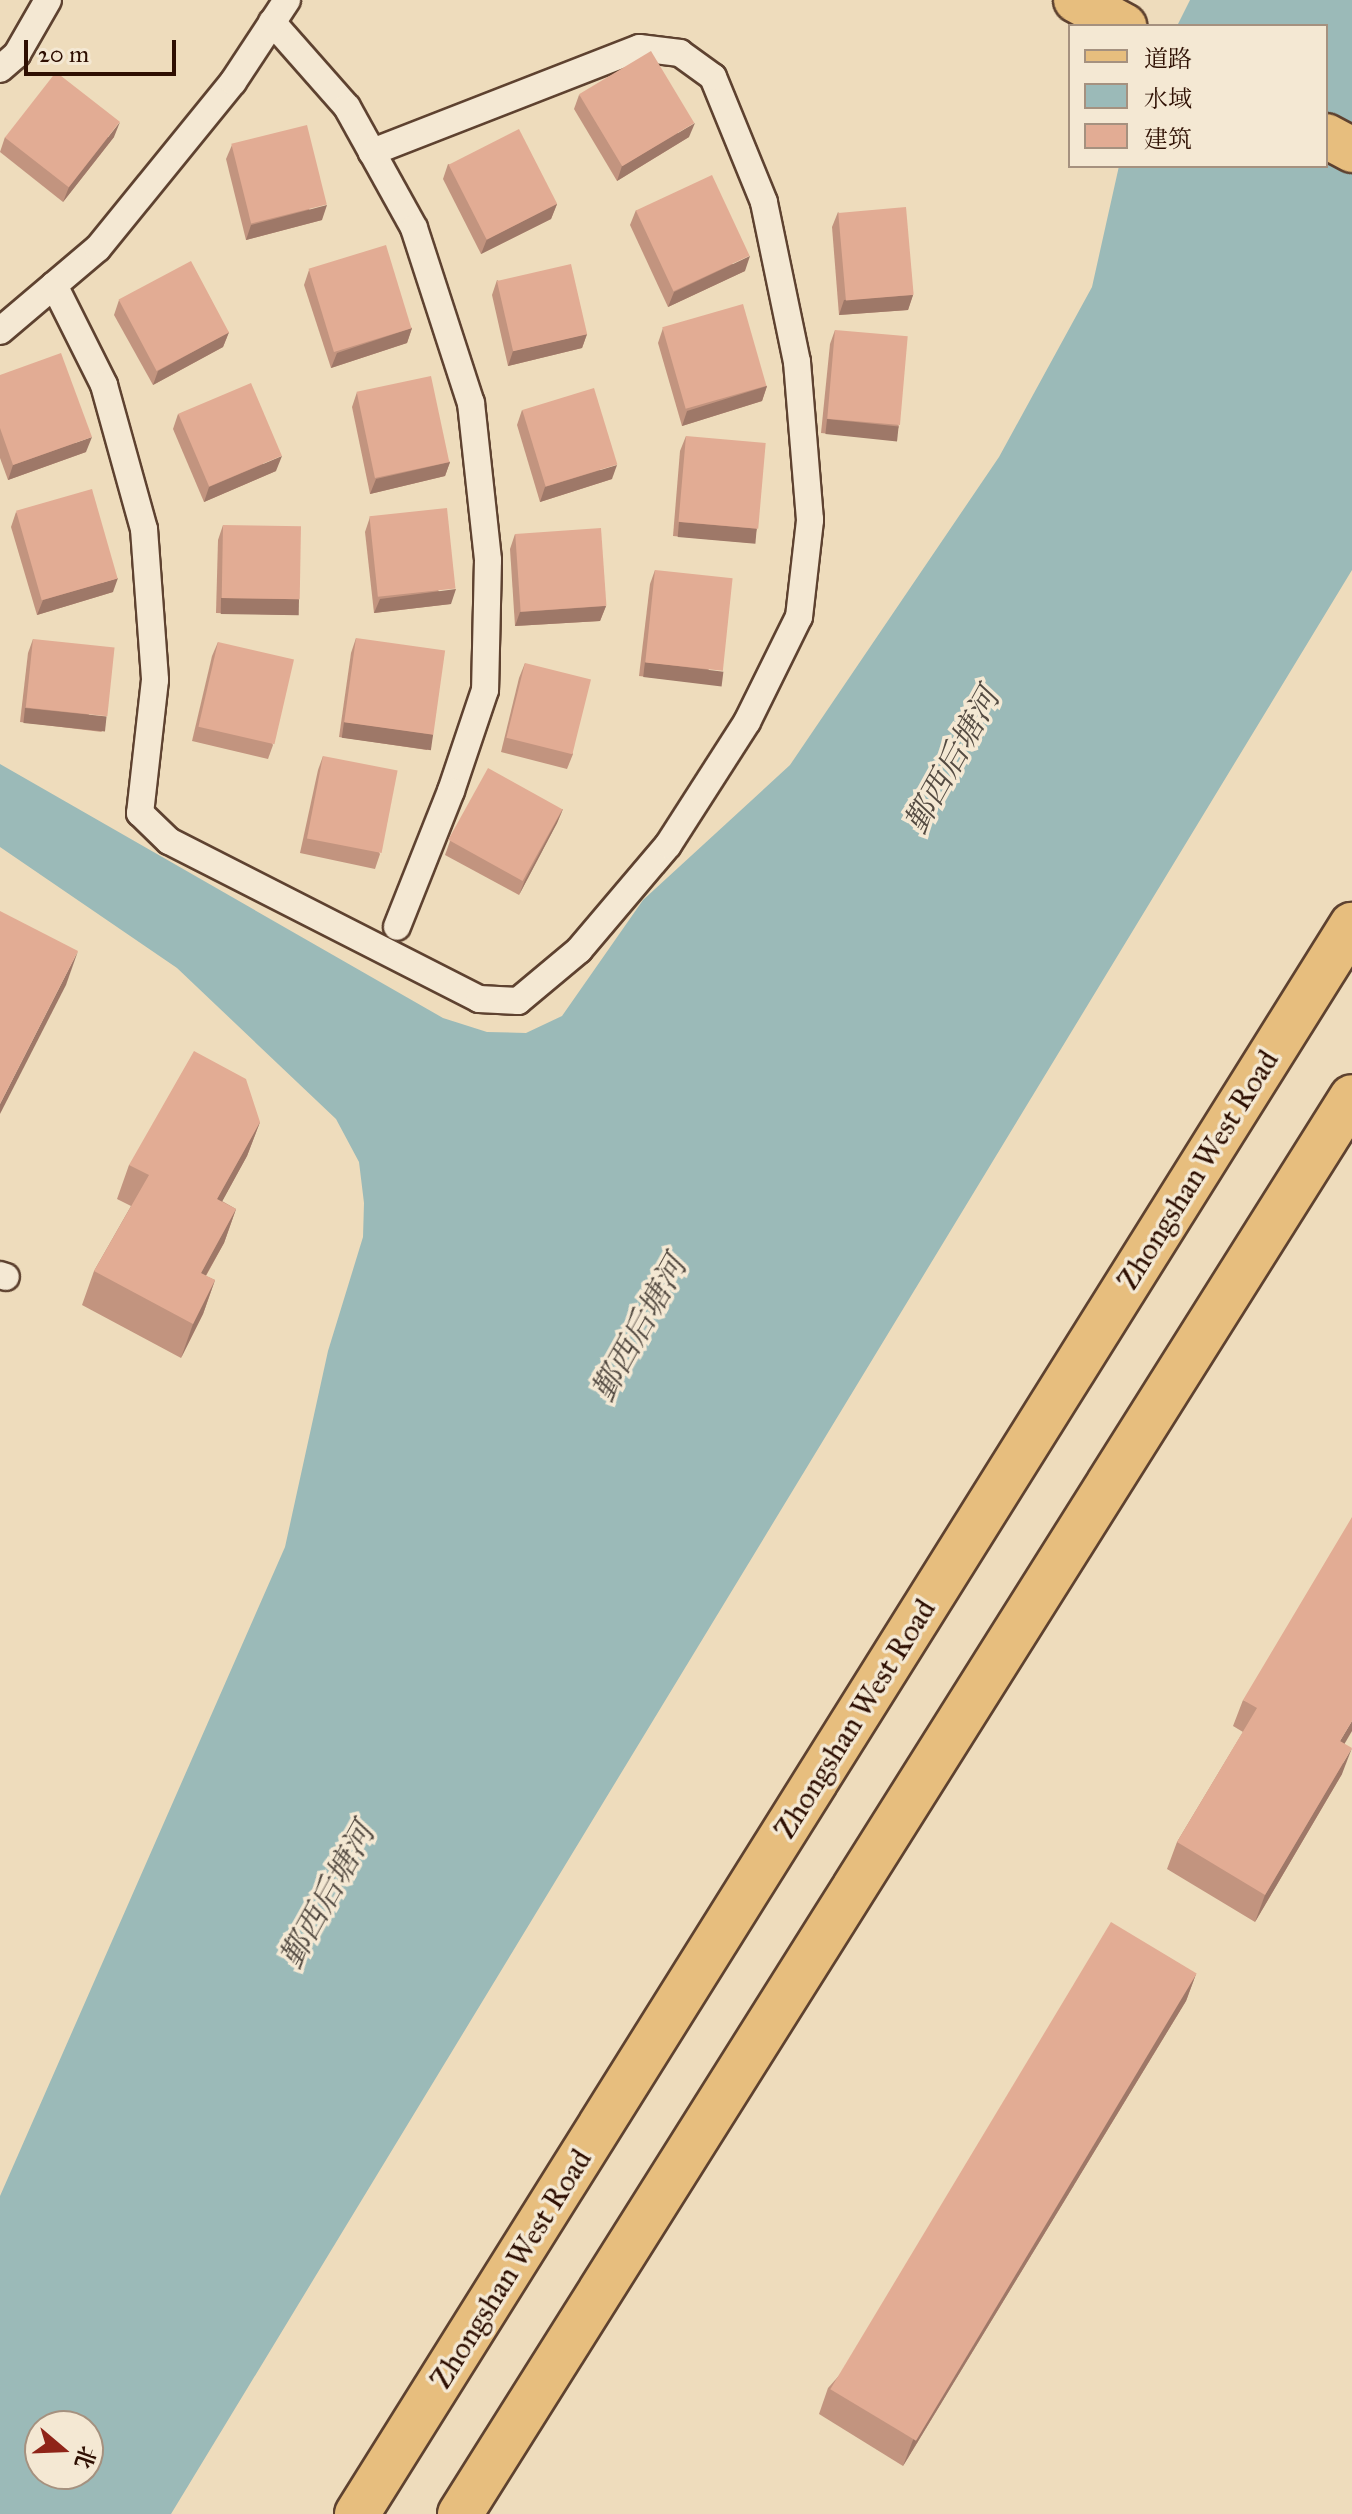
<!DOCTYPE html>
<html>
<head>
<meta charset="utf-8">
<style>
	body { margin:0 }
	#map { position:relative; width:1352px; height:2514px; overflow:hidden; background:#eedcbc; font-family:"IM FELL Great Primer","Noto Serif SC",serif }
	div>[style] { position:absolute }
	.water>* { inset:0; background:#9bbab8 }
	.roads { filter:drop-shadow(2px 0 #5e4230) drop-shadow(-2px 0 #5e4230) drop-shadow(0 2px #5e4230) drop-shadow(0 -2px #5e4230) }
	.service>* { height:26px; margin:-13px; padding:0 13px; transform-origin:13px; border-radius:13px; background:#f4e8d3 }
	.primary>* { height:44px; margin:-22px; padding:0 22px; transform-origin:22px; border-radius:22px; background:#e7be7e }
	.wall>* { inset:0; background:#c2947f }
	.shaded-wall>* { inset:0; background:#9e7868; transform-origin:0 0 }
	.building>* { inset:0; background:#e2ac94; transform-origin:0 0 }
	span { translate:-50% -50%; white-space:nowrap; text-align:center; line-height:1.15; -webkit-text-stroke:7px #f4e8d3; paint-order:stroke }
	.street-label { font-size:30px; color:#2e0f02 }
	.water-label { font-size:32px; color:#544b42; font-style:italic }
	.legend { position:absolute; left:1068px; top:24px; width:260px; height:144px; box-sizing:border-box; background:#f4e8d3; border:2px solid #a5917f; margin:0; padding:10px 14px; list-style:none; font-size:24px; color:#2e0f02 }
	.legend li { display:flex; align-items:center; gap:16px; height:40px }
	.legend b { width:40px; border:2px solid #a5917f }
	.north { position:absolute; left:24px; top:2410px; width:80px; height:80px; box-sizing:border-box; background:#f4e8d3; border:2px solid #a5917f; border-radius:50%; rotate:109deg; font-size:22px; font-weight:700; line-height:32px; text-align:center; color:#2e0f02 }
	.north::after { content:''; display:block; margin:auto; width:28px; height:36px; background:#8f2418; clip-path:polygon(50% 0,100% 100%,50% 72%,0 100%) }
	.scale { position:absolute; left:24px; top:40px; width:152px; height:36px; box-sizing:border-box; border:4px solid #2e0f02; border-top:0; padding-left:10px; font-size:24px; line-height:28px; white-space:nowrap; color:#2e0f02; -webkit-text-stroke:6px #f4e8d3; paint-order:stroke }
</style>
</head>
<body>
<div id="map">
	<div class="water">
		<i style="clip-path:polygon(evenodd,1190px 0,1352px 0,1352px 570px,171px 2514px,0 2514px,0 2196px,285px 1547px,328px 1351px,363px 1237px,364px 1203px,359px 1162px,336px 1119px,177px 968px,0 847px,0 764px,443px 1018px,487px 1032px,526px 1033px,562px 1016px,643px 900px,790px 765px,999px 457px,1092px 287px,1119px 166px,1326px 166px,1326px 26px,1177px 26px,1190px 0,40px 2426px,88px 2426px,88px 2474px,40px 2474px,40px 2426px)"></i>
	</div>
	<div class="roads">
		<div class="service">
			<i style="left:272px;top:22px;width:113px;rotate:48.6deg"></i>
			<i style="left:347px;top:107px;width:138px;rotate:61deg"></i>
			<i style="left:414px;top:228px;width:184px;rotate:72deg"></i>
			<i style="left:471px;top:403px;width:158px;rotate:83.8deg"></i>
			<i style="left:488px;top:560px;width:130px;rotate:91.3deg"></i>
			<i style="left:485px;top:690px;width:107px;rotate:108.6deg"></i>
			<i style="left:451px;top:791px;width:146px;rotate:111.7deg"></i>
			<i style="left:0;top:69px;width:23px;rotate:-41deg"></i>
			<i style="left:17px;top:54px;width:62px;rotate:-60.1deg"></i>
			<i style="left:54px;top:285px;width:112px;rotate:63.4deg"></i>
			<i style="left:104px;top:385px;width:149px;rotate:74.5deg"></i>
			<i style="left:144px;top:529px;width:151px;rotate:85.8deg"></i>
			<i style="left:155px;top:680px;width:134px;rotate:96.4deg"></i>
			<i style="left:140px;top:813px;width:40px;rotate:44deg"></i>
			<i style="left:169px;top:841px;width:348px;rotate:27deg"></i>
			<i style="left:479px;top:999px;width:39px;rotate:3deg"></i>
			<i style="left:518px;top:1001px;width:80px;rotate:-39.9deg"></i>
			<i style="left:579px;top:950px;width:138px;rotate:-49.7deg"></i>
			<i style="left:668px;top:845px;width:146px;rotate:-57.3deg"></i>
			<i style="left:747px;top:722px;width:117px;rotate:-63.7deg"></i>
			<i style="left:799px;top:617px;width:98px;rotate:-83.5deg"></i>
			<i style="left:810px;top:520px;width:159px;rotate:-94.7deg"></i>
			<i style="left:797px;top:362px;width:163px;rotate:-101.7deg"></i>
			<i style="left:764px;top:202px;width:135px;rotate:-112.2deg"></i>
			<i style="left:713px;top:77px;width:41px;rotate:-144deg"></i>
			<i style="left:680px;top:53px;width:41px;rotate:-173deg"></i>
			<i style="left:639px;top:48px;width:287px;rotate:158.7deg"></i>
			<i style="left:0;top:331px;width:128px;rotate:-40.3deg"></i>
			<i style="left:98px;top:248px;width:214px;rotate:-50.9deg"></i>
			<i style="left:233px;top:82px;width:98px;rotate:-56.6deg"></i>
			<i style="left:0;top:1275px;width:6px;rotate:18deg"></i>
		</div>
		<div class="primary">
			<i style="left:1076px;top:0;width:55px;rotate:28.4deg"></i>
			<i style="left:1326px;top:136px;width:30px;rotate:28deg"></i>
			<i style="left:357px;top:2514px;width:1875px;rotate:-57.95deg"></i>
			<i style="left:460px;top:2514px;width:1674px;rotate:-57.81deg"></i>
		</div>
	</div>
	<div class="wall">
		<i style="clip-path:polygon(579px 95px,689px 137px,617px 181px,574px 109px)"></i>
		<i style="clip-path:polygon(5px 137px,114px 137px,63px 202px,0 152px)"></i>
		<i style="clip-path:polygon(232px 145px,322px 220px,246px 240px,226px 159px)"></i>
		<i style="clip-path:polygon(448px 164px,557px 204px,551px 219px,481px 254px,443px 179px)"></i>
		<i style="clip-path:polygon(636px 210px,745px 271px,668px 307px,630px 225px)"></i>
		<i style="clip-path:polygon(838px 212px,913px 295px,908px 310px,839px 315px,832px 227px)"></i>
		<i style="clip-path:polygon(309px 270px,412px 328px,407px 343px,331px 368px,304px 285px)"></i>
		<i style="clip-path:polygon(497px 280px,587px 334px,582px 348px,508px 366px,492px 295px)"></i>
		<i style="clip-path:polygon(119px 300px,229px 332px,223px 347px,153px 385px,114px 315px)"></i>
		<i style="clip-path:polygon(663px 328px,767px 386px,762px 401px,682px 426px,658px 343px)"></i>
		<i style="clip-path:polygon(835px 330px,899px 426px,894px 440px,821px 433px,830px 344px)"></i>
		<i style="clip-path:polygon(0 375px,86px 452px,8px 480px,0 458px)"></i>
		<i style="clip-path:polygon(357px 392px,450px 462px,445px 476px,370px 494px,352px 407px)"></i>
		<i style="clip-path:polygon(522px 410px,612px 479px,540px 502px,517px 425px)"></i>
		<i style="clip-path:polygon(178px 414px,276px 471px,204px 502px,173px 429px)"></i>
		<i style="clip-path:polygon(686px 436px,757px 529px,752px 543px,673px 536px,680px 451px)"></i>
		<i style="clip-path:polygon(16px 512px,113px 592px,37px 615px,11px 527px)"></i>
		<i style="clip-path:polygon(370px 517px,451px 604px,374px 613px,365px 532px)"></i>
		<i style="clip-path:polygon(223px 525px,299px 600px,294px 615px,216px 613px,218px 540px)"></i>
		<i style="clip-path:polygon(515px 534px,606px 606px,600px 621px,515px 626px,510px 549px)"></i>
		<i style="clip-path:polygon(655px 570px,717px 685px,639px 676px,650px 584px)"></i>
		<i style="clip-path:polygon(356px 638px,433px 735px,427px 750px,339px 737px,351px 653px)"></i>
		<i style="clip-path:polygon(33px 639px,102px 732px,20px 722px,28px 653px)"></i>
		<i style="clip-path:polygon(218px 642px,273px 745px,268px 759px,192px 741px,212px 656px)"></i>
		<i style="clip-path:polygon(525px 663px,573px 754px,567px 769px,501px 752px,519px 678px)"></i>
		<i style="clip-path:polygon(323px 756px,380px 854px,375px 869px,300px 853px,318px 770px)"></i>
		<i style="clip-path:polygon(563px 809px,557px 823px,519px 895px,445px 855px,450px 841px)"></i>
		<i style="clip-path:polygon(260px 1122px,247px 1156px,222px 1201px,236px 1209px,224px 1243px,206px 1276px,215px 1280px,203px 1314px,181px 1358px,82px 1305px,94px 1271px,131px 1206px,117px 1199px,129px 1165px)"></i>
		<i style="clip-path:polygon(1243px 1700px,1345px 1744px,1342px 1774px,1255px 1922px,1167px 1869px,1177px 1842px,1243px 1732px,1233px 1726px)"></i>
		<i style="clip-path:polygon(1196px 1974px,1186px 2001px,903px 2466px,819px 2414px,828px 2388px)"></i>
	</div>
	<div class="shaded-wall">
		<i style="clip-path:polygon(120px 122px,114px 137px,63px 202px,69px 187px)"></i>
		<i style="clip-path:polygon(695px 123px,689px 137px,617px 181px,622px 166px)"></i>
		<i style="clip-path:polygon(557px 204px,551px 219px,481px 254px,487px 239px)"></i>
		<i style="clip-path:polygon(327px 205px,322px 220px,246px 240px,251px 225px)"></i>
		<i style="clip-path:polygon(750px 256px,745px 271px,668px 307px,674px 292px)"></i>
		<i style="clip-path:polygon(913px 295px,908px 310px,839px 315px,844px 300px)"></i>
		<i style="clip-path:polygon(412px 328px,407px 343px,331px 368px,337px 353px)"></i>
		<i style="clip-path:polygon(229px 332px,223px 347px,153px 385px,158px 371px)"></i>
		<i style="clip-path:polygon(587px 334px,582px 348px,508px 366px,513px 351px)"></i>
		<i style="clip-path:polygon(767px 386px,762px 401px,682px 426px,687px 411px)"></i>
		<i style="left:827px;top:419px;width:72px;height:15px;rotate:6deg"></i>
		<i style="clip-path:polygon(92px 437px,86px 452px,8px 480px,13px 465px)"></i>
		<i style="clip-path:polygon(282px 456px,276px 471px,204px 502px,209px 487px)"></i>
		<i style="clip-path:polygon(450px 462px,445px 476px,370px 494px,376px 479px)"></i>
		<i style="clip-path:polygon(617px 465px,612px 479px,540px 502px,545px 487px)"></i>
		<i style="left:679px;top:522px;width:78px;height:15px;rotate:5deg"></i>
		<i style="clip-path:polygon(118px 578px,113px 592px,37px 615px,43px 600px)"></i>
		<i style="clip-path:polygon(456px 589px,451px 604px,374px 613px,380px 599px)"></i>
		<i style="left:221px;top:598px;width:78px;height:16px;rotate:1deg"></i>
		<i style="clip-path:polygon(606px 606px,600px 621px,515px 626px,520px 612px)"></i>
		<i style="left:645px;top:662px;width:79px;height:15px;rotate:7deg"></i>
		<i style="left:25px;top:708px;width:82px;height:15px;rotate:6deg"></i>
		<i style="left:344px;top:722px;width:90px;height:16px;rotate:8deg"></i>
		<i style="clip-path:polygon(563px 809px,557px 823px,519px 895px,525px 880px)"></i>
		<i style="clip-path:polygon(78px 951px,66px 985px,0 1114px,0 1104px)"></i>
		<i style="clip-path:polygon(260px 1122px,247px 1156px,205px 1233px,217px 1199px)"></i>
		<i style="clip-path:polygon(236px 1209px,224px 1243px,188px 1307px,201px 1273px)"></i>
		<i style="clip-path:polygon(215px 1280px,203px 1314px,181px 1358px,193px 1324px)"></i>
		<i style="clip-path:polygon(1352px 1721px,1352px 1731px,1331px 1767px,1340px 1741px)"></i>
		<i style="clip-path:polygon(1352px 1748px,1342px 1774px,1255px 1922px,1265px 1895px)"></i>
		<i style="clip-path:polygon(1196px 1974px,1186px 2001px,903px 2466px,913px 2440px)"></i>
	</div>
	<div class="building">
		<i style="left:651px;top:51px;width:84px;height:84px;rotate:59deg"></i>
		<i style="left:56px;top:72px;width:81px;height:83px;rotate:38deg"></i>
		<i style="left:307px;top:125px;width:82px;height:78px;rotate:76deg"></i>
		<i style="left:519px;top:129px;width:84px;height:79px;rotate:63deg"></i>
		<i style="left:712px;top:175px;width:89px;height:84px;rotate:65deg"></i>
		<i style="left:906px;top:207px;width:88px;height:68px;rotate:85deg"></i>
		<i style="left:386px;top:245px;width:87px;height:81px;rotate:73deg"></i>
		<i style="left:191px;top:261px;width:81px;height:82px;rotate:62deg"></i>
		<i style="left:571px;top:264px;width:72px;height:76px;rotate:77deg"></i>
		<i style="left:743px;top:304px;width:85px;height:84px;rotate:74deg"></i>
		<i style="left:835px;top:330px;width:73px;height:89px;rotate:5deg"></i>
		<i style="clip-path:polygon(61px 353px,92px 437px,13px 465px,0 428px,0 375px)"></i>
		<i style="left:431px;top:376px;width:88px;height:76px;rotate:78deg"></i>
		<i style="left:251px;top:383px;width:79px;height:79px;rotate:67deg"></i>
		<i style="left:594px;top:388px;width:80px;height:75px;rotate:73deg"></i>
		<i style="left:686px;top:436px;width:80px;height:86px;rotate:5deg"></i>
		<i style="left:92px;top:489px;width:93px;height:79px;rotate:74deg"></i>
		<i style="left:447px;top:508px;width:81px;height:78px;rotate:84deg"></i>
		<i style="left:223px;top:525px;width:78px;height:73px;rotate:1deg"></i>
		<i style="left:601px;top:528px;width:78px;height:86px;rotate:86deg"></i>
		<i style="left:655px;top:570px;width:78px;height:93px;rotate:6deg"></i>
		<i style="left:356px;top:638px;width:90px;height:85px;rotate:8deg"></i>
		<i style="left:33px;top:639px;width:82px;height:69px;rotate:6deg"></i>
		<i style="left:218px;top:642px;width:78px;height:87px;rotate:13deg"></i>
		<i style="left:525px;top:663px;width:68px;height:77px;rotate:14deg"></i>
		<i style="left:323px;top:756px;width:76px;height:84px;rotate:11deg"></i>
		<i style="left:488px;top:768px;width:85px;height:82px;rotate:29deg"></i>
		<i style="clip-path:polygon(0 911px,78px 951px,0 1104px)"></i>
		<i style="clip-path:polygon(194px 1051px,246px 1079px,260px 1122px,217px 1199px,236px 1209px,201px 1273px,215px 1280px,193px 1324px,94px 1271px,149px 1175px,129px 1165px)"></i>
		<i style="clip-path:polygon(1352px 1517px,1352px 1721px,1340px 1741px,1352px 1748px,1265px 1895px,1177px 1842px,1257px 1708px,1243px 1700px)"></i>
		<i style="left:1111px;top:1922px;width:100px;height:545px;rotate:31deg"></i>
	</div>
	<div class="street-label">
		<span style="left:1198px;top:1170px;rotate:-58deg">Zhongshan West Road</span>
		<span style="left:855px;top:1719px;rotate:-58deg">Zhongshan West Road</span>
		<span style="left:511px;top:2269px;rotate:-58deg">Zhongshan West Road</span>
	</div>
	<div class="water-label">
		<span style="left:953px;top:761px;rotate:-61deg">鄞西后塘河</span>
		<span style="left:640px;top:1329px;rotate:-61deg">鄞西后塘河</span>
		<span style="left:328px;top:1896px;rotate:-61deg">鄞西后塘河</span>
	</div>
	<ul class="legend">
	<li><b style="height:10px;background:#e7be7e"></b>道路</li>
	<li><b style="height:22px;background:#9bbab8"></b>水域</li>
	<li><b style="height:22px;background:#e2ac94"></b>建筑</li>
	</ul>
	<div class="north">北</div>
	<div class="scale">20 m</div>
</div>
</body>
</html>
